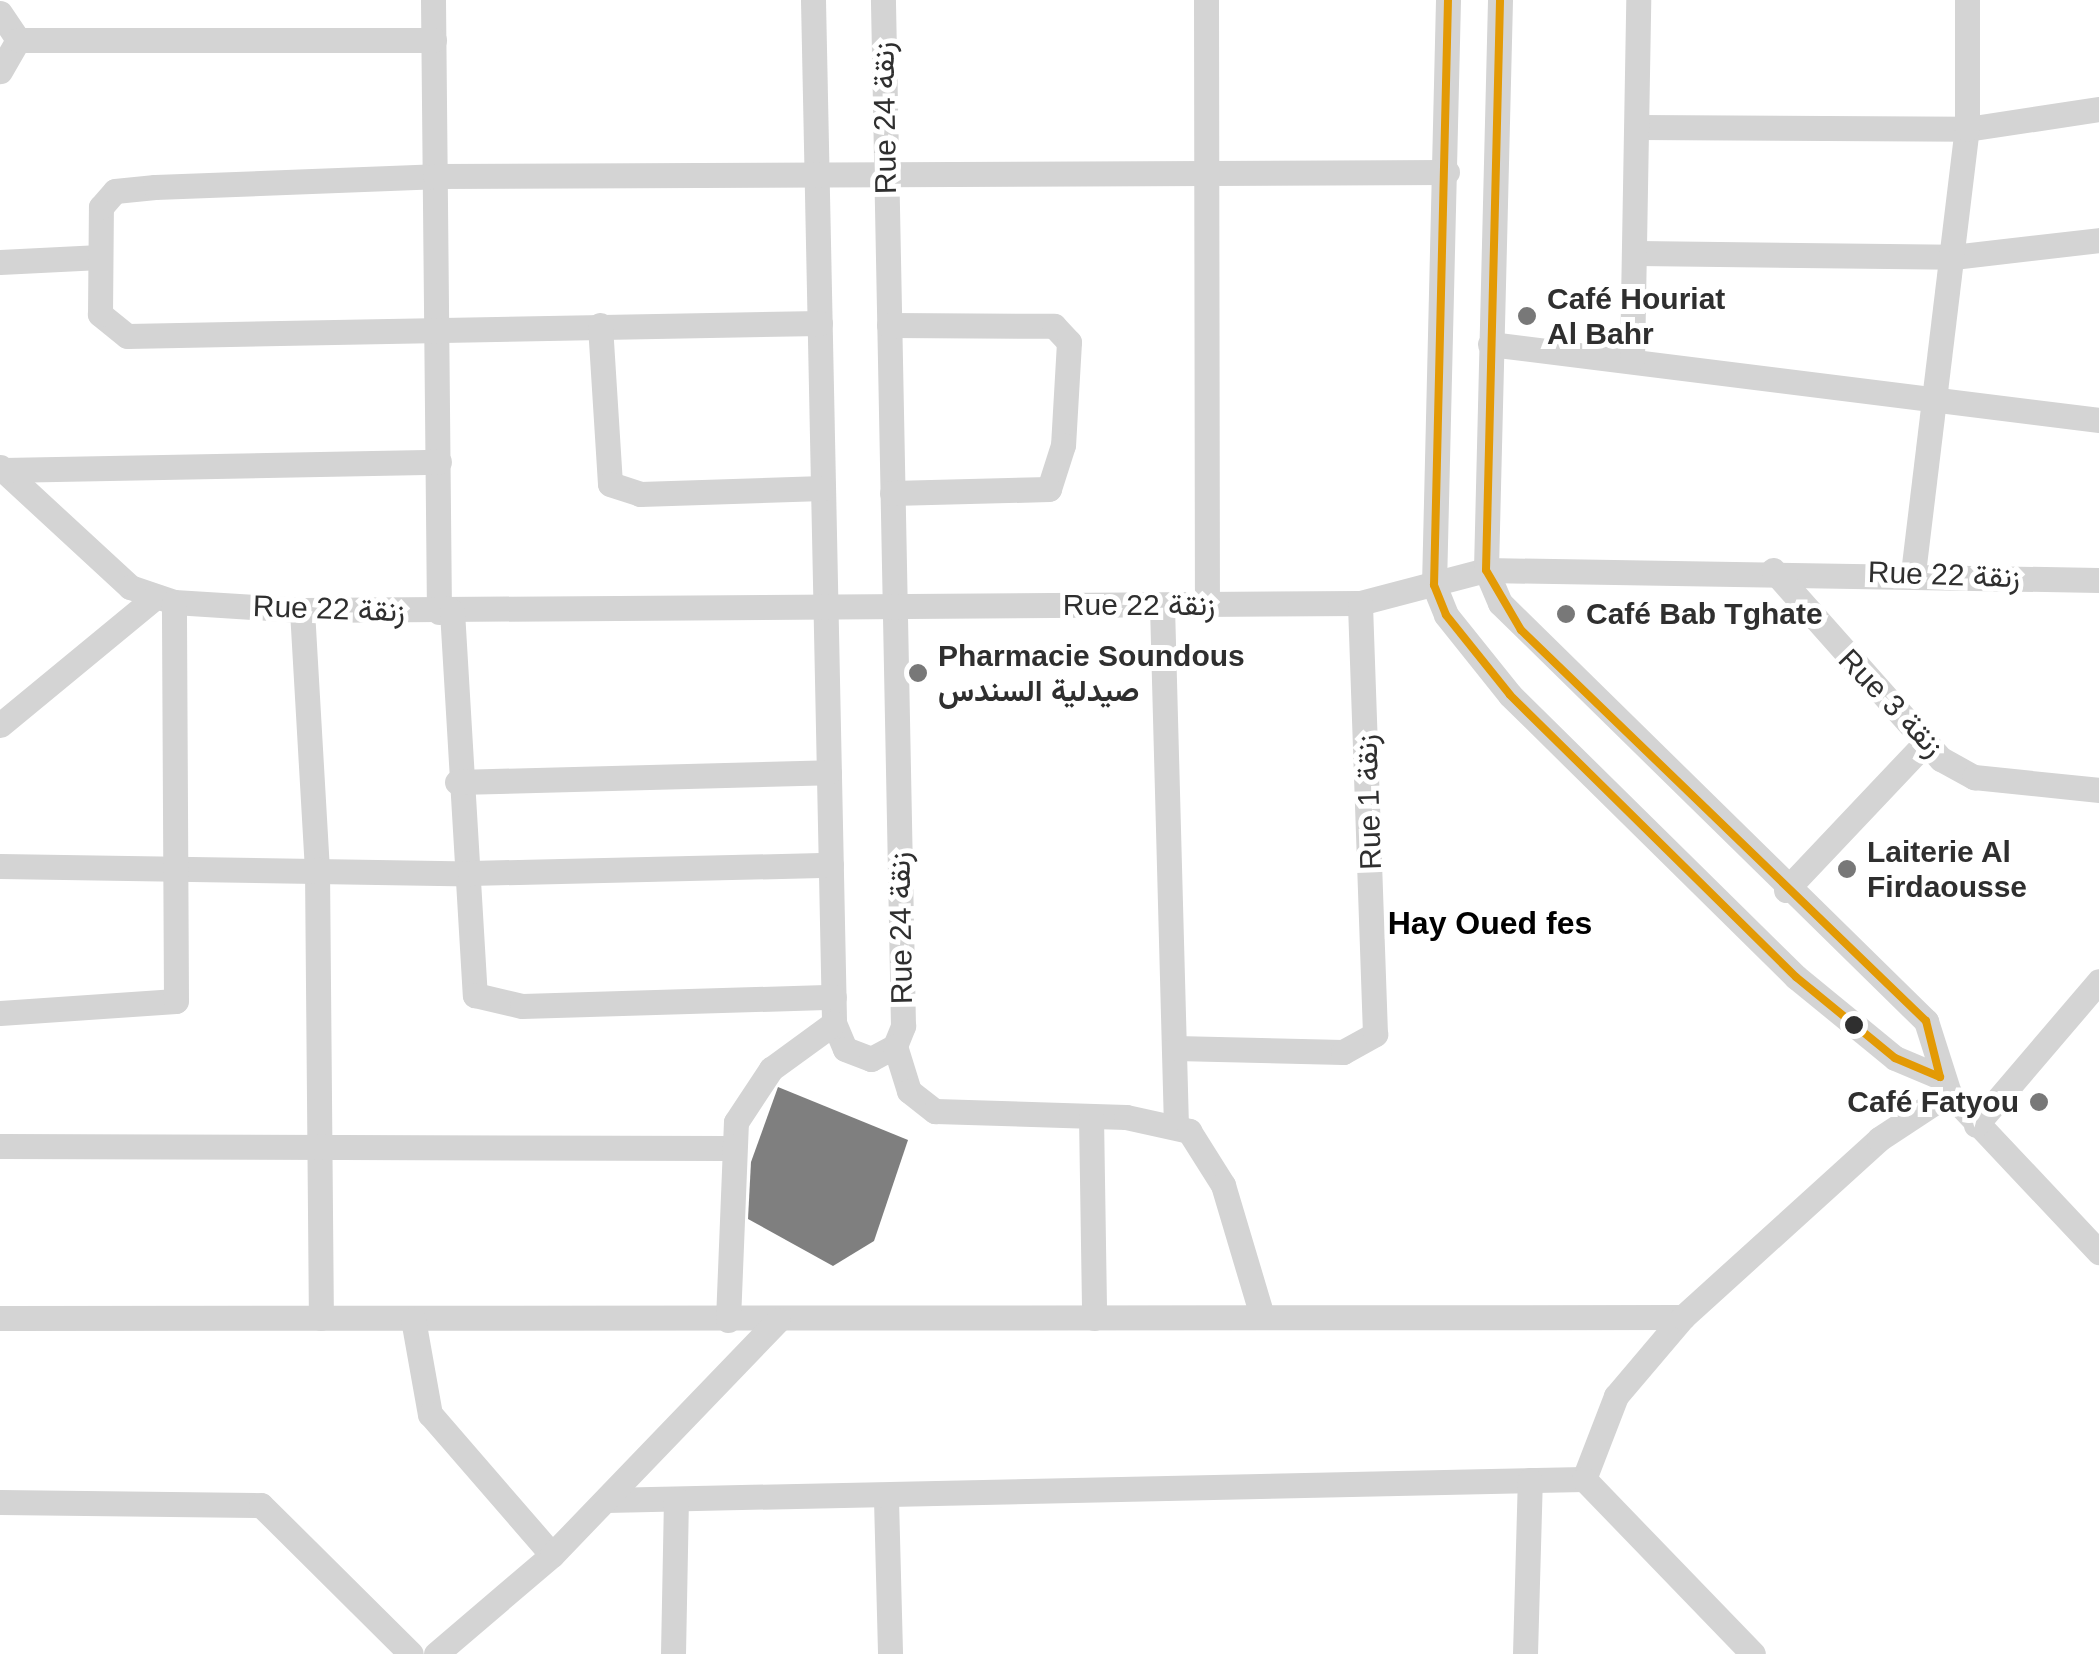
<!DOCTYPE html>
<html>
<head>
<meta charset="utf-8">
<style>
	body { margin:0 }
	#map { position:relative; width:2099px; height:1654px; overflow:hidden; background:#fff; font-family:Helvetica,Vazirmatn,sans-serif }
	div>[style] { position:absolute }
	.building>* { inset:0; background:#7f7f7f }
	.minor>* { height:25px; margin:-12.5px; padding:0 12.5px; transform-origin:12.5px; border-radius:12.5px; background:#d4d4d4 }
	.bus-1>* { height:8px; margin:-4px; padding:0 4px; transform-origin:4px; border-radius:4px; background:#e39a05 }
	.dots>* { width:28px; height:28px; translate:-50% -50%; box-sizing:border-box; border:5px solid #fff; border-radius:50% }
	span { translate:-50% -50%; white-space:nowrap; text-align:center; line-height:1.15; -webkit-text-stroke:10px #fff; paint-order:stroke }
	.street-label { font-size:30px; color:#2f2f2f }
	.poi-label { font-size:30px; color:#2f2f2f; font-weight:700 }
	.left { translate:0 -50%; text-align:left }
	.right { translate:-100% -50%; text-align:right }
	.neighbourhood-label { font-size:32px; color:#000; font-weight:700 }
</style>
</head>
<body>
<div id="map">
	<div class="building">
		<i style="clip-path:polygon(778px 1087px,908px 1140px,874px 1241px,833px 1266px,748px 1219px,751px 1162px)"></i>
	</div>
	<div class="minor">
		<i style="left:433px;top:0;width:612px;rotate:89.44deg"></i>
		<i style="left:813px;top:0;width:1023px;rotate:88.82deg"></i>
		<i style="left:834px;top:1023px;width:28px;rotate:67deg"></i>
		<i style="left:845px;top:1049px;width:28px;rotate:21deg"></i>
		<i style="left:871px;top:1059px;width:27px;rotate:-28deg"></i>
		<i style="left:895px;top:1046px;width:22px;rotate:-68deg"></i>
		<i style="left:903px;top:1026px;width:1026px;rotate:-91.12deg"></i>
		<i style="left:1206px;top:0;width:605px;rotate:89.91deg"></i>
		<i style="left:1448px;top:0;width:585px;rotate:91.37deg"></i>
		<i style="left:1434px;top:585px;width:32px;rotate:68deg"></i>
		<i style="left:1446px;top:615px;width:102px;rotate:51.3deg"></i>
		<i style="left:1510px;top:695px;width:402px;rotate:44.6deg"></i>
		<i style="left:1796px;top:977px;width:128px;rotate:39.3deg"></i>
		<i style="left:1895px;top:1058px;width:49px;rotate:22.9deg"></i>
		<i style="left:1500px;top:0;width:570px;rotate:91.41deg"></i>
		<i style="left:1486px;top:570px;width:36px;rotate:67deg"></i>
		<i style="left:1500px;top:603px;width:597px;rotate:44.46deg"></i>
		<i style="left:1926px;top:1021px;width:76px;rotate:72.3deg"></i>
		<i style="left:1949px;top:1093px;width:219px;rotate:46.7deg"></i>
		<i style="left:0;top:13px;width:32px;rotate:56deg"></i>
		<i style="left:18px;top:40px;width:36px;rotate:120deg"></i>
		<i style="left:18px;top:40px;width:416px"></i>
		<i style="left:1638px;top:127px;width:329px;rotate:0.3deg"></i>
		<i style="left:1967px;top:129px;width:134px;rotate:-8.6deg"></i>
		<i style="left:1638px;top:253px;width:315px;rotate:0.7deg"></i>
		<i style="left:1953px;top:257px;width:147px;rotate:-6.6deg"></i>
		<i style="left:0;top:262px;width:100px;rotate:-2.9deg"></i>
		<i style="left:820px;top:323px;width:693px;rotate:178.93deg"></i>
		<i style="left:127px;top:336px;width:35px;rotate:-141deg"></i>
		<i style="left:100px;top:314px;width:107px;rotate:-89.5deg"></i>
		<i style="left:101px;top:207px;width:21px;rotate:-49deg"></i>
		<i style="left:115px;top:191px;width:40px;rotate:-5.7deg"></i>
		<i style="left:155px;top:187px;width:280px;rotate:-2.2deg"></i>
		<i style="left:435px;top:176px;width:1012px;rotate:-0.23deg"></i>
		<i style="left:600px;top:325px;width:159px;rotate:86.4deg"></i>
		<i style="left:610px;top:484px;width:32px;rotate:18deg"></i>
		<i style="left:640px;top:494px;width:183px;rotate:-1.9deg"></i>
		<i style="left:889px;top:325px;width:165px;rotate:0.3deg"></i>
		<i style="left:1054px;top:326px;width:22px;rotate:47deg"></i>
		<i style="left:1069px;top:342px;width:103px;rotate:93.3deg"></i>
		<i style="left:1063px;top:445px;width:46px;rotate:107.7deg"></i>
		<i style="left:1049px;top:489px;width:157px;rotate:178.5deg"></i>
		<i style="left:1490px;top:344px;width:614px;rotate:7.11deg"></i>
		<i style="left:1632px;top:360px;width:360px;rotate:-89deg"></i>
		<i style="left:0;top:467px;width:177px;rotate:42.7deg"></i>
		<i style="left:130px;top:587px;width:46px;rotate:18.8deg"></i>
		<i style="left:174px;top:602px;width:128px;rotate:3.6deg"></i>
		<i style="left:302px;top:610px;width:1058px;rotate:-0.38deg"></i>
		<i style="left:1360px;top:603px;width:130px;rotate:-14.7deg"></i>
		<i style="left:1486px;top:570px;width:613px;rotate:0.93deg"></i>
		<i style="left:3px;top:470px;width:436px;rotate:-1.1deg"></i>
		<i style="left:1773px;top:570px;width:253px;rotate:48.4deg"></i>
		<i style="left:1941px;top:759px;width:38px;rotate:29deg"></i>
		<i style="left:1974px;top:777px;width:126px;rotate:5.9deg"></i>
		<i style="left:1913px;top:573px;width:447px;rotate:-83.1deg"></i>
		<i style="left:1967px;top:129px;width:129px;rotate:-90deg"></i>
		<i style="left:1162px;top:606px;width:520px;rotate:88.46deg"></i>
		<i style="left:302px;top:610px;width:259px;rotate:86.7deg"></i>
		<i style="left:317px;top:869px;width:449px;rotate:89.5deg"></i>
		<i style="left:452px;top:611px;width:385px;rotate:86.6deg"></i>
		<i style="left:475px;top:995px;width:48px;rotate:13.2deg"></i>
		<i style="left:522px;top:1006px;width:312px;rotate:-1.7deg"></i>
		<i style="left:0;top:725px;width:200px;rotate:-39.5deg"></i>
		<i style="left:457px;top:782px;width:372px;rotate:-1.5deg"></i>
		<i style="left:0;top:866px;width:470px;rotate:0.9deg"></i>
		<i style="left:470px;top:873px;width:361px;rotate:-1.3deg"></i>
		<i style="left:1786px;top:890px;width:202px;rotate:-46.6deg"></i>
		<i style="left:0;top:1013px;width:176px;rotate:-3.9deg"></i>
		<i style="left:176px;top:1001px;width:399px;rotate:-90.3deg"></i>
		<i style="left:895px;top:1046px;width:47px;rotate:72.7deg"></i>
		<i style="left:909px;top:1091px;width:33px;rotate:38deg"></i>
		<i style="left:935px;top:1111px;width:191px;rotate:1.8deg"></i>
		<i style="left:1126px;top:1117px;width:65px;rotate:12.5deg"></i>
		<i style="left:1189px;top:1131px;width:64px;rotate:57.8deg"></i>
		<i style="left:1223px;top:1185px;width:137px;rotate:73.4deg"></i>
		<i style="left:1175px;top:1048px;width:168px;rotate:1.4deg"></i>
		<i style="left:1343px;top:1052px;width:37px;rotate:-29deg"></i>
		<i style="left:1375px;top:1034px;width:431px;rotate:-92deg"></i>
		<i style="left:1091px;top:1116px;width:202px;rotate:89.1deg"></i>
		<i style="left:1976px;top:1125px;width:189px;rotate:-49.5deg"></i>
		<i style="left:0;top:1146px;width:728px;rotate:0.16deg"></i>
		<i style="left:0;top:1318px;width:1683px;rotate:-0.03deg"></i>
		<i style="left:413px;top:1319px;width:97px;rotate:79.9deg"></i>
		<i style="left:430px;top:1414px;width:186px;rotate:49.1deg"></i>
		<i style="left:728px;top:1320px;width:198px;rotate:-87.7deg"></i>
		<i style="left:736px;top:1122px;width:64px;rotate:-56.6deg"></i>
		<i style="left:771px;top:1069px;width:78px;rotate:-36.1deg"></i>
		<i style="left:1584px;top:1479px;width:89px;rotate:-68.9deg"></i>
		<i style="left:1616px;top:1396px;width:104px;rotate:-49.7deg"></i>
		<i style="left:1683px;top:1317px;width:265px;rotate:-42.2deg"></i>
		<i style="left:1879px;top:1139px;width:84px;rotate:-33.3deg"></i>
		<i style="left:886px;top:1499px;width:155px;rotate:88.5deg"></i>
		<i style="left:606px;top:1500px;width:978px;rotate:-1.23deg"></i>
		<i style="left:1584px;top:1479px;width:243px;rotate:46deg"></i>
		<i style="left:0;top:1502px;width:261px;rotate:0.7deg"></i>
		<i style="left:261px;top:1505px;width:211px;rotate:44.8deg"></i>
		<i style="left:436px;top:1654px;width:153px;rotate:-40.5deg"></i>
		<i style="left:552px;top:1555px;width:326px;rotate:-46.1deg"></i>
		<i style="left:673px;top:1654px;width:155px;rotate:-88.9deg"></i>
		<i style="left:1525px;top:1654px;width:174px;rotate:-88.4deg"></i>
	</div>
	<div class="bus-1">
		<i style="left:1448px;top:0;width:585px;rotate:91.37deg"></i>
		<i style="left:1434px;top:585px;width:32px;rotate:68deg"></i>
		<i style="left:1446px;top:615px;width:102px;rotate:51.3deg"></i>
		<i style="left:1510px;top:695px;width:402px;rotate:44.6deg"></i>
		<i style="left:1796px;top:977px;width:128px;rotate:39.3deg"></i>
		<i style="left:1895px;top:1058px;width:49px;rotate:22.9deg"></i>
		<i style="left:1940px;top:1077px;width:58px;rotate:-104deg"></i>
		<i style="left:1926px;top:1021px;width:563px;rotate:-136.01deg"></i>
		<i style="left:1521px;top:630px;width:69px;rotate:-120.3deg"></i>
		<i style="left:1486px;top:570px;width:570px;rotate:-88.59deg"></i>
	</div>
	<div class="dots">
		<i style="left:1527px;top:316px;background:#787878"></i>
		<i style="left:1566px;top:614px;background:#787878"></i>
		<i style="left:918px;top:673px;background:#787878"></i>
		<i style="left:1847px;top:869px;background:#787878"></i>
		<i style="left:1854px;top:1025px;background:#2f2f2f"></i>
		<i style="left:2039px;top:1102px;background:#787878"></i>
	</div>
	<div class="street-label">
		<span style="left:885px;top:118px;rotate:-91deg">Rue 24 زنقة</span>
		<span style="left:1944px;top:575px;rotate:2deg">Rue 22 زنقة</span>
		<span style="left:1139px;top:605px">Rue 22 زنقة</span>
		<span style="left:329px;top:609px;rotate:2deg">Rue 22 زنقة</span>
		<span style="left:1891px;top:703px;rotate:46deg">Rue 3 زنقة</span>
		<span style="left:1369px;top:802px;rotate:-92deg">Rue 1 زنقة</span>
		<span style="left:901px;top:928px;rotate:-91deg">Rue 24 زنقة</span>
	</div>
	<div class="poi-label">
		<span class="left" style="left:1547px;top:316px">Café Houriat<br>Al Bahr</span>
		<span class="left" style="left:1586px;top:614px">Café Bab Tghate</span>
		<span class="left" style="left:938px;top:673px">Pharmacie Soundous<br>صيدلية السندس</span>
		<span class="left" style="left:1867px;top:869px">Laiterie Al<br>Firdaousse</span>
		<span class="right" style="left:2019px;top:1102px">Café Fatyou</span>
	</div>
	<div class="neighbourhood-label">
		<span style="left:1490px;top:923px">Hay Oued fes</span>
	</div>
</div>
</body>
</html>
